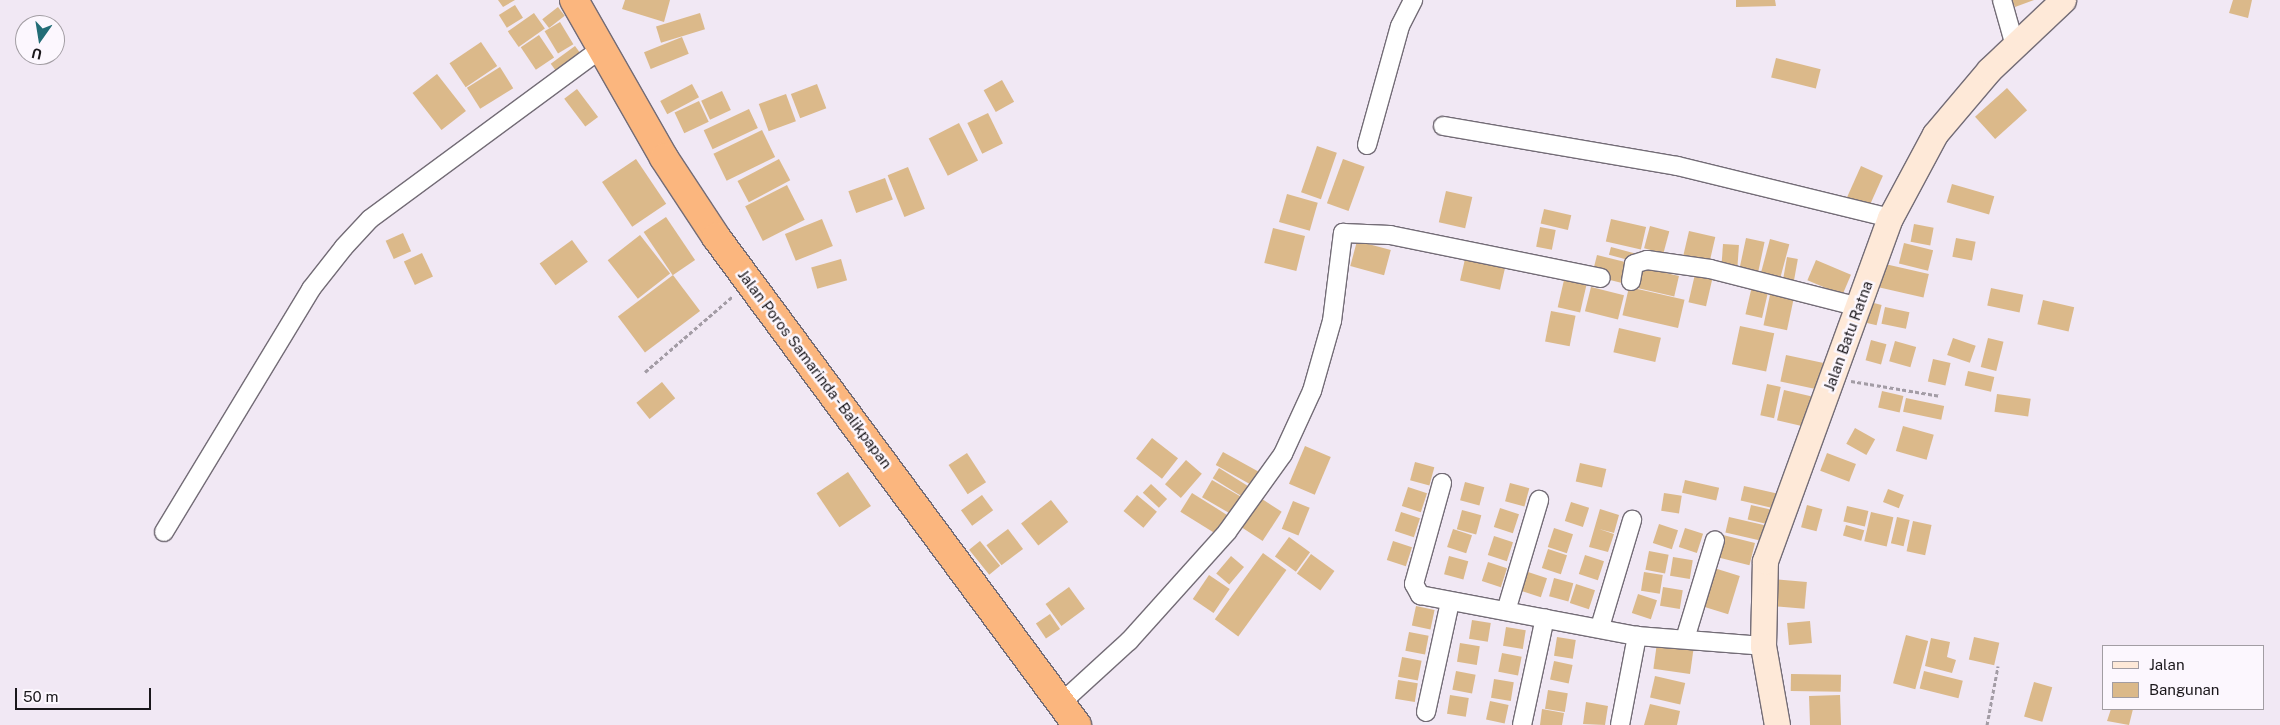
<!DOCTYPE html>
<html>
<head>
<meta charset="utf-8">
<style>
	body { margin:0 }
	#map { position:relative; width:2280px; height:725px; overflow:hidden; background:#f1e8f4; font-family:"Public Sans",sans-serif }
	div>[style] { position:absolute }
	.building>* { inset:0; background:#dbb98a; transform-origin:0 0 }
	.path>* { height:3px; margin-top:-1.5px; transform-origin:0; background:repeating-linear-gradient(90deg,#a39ca5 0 4px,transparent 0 6.5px) }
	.roads { filter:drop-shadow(1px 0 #736c76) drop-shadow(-1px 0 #736c76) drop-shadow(0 1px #736c76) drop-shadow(0 -1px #736c76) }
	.street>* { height:18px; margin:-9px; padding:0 9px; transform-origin:9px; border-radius:9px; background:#fff }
	.secondary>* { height:25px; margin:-12.5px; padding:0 12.5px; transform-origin:12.5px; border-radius:12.5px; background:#fee9d8 }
	.highway>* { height:28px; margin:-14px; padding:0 14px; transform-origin:14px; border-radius:14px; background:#fbb67e }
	span { translate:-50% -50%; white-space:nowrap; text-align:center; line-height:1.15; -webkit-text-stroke:5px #fcf7fe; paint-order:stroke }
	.street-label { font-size:15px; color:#1a171b }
	.legend { position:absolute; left:2102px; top:645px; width:162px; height:65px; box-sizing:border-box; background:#fcf7fe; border:1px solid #a29da3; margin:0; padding:6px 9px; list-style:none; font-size:15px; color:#1a171b }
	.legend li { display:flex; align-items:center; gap:10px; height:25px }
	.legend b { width:25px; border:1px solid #a29da3 }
	.north { position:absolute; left:15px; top:15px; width:50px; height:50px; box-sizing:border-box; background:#fcf7fe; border:1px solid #a29da3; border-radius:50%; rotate:193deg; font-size:14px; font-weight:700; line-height:20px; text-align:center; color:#1a171b }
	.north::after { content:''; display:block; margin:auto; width:18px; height:22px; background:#226c76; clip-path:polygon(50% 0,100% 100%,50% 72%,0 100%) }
	.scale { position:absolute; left:15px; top:688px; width:136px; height:22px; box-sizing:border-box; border:2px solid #1a171b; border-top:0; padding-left:6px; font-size:15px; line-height:18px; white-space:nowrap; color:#1a171b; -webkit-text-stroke:4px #fcf7fe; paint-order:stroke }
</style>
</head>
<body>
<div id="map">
	<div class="building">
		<i style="clip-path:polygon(498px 0,515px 0,503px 7px)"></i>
		<i style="clip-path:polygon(625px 0,670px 0,664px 22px,622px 9px)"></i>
		<i style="clip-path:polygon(1736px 0,1775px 0,1776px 6px,1736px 7px)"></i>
		<i style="clip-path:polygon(2012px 0,2034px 0,2015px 7px)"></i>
		<i style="clip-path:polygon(2233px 0,2252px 0,2248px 18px,2229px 13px)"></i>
		<i style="left:515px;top:5px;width:15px;height:19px;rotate:58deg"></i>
		<i style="left:558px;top:7px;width:11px;height:20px;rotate:52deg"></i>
		<i style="left:534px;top:13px;width:19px;height:32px;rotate:55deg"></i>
		<i style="left:700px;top:13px;width:17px;height:46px;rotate:73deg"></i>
		<i style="left:560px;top:22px;width:26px;height:18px;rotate:59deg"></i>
		<i style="left:539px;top:35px;width:27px;height:22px;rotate:56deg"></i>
		<i style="left:682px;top:37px;width:18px;height:41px;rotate:68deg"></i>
		<i style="left:481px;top:42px;width:29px;height:38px;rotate:56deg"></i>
		<i style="left:575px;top:46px;width:9px;height:30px;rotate:54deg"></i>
		<i style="left:1776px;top:58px;width:46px;height:20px;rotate:14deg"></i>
		<i style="left:500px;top:67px;width:25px;height:39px;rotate:58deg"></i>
		<i style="left:437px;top:74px;width:47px;height:31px;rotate:52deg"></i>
		<i style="left:1002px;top:80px;width:25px;height:21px;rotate:61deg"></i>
		<i style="left:692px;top:84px;width:15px;height:36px;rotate:62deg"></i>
		<i style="left:817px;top:84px;width:26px;height:28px;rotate:69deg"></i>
		<i style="left:2007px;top:88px;width:30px;height:43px;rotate:48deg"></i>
		<i style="left:577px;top:89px;width:35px;height:16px;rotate:53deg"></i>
		<i style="left:722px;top:91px;width:21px;height:23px;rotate:65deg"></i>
		<i style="left:786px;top:94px;width:29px;height:29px;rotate:70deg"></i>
		<i style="left:699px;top:101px;width:23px;height:27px;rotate:65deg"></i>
		<i style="left:749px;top:109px;width:21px;height:50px;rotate:65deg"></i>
		<i style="left:988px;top:113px;width:34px;height:23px;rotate:64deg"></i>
		<i style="left:959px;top:123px;width:42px;height:34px;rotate:63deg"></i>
		<i style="left:762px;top:130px;width:30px;height:54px;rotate:64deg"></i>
		<i style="left:1317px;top:146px;width:21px;height:49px;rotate:19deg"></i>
		<i style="left:636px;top:159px;width:54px;height:41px;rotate:56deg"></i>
		<i style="left:779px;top:159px;width:24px;height:47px;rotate:62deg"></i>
		<i style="left:1343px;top:159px;width:23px;height:47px;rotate:20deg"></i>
		<i style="left:1861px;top:166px;width:24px;height:37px;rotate:24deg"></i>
		<i style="left:908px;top:167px;width:45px;height:22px;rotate:68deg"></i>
		<i style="left:885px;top:178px;width:23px;height:39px;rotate:70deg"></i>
		<i style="left:1952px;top:184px;width:44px;height:19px;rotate:16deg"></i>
		<i style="left:787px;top:185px;width:39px;height:47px;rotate:63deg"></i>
		<i style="left:1446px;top:191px;width:27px;height:32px;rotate:13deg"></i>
		<i style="left:1287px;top:194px;width:32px;height:29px;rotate:16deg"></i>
		<i style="left:1544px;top:209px;width:28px;height:15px;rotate:13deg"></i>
		<i style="left:666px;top:217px;width:52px;height:27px;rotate:56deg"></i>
		<i style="left:822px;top:219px;width:29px;height:40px;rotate:68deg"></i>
		<i style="left:1611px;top:219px;width:36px;height:23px;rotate:13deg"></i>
		<i style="left:1914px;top:224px;width:20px;height:18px;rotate:11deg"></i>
		<i style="left:1650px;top:226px;width:20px;height:23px;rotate:15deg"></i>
		<i style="left:1540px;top:227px;width:16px;height:20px;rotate:11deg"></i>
		<i style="left:1273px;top:228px;width:33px;height:36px;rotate:14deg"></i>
		<i style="left:1689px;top:231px;width:27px;height:25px;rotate:13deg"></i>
		<i style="left:403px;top:233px;width:20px;height:19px;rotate:66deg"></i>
		<i style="left:640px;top:235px;width:49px;height:41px;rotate:52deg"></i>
		<i style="left:1746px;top:238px;width:19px;height:34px;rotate:12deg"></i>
		<i style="left:1956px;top:238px;width:20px;height:19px;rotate:11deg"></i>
		<i style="left:1770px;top:239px;width:20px;height:37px;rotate:15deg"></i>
		<i style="left:572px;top:240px;width:27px;height:40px;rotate:54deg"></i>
		<i style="left:1357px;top:241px;width:35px;height:26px;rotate:15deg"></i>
		<i style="left:1904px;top:243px;width:30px;height:21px;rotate:14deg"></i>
		<i style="left:1723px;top:244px;width:16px;height:22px;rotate:4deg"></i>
		<i style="left:1611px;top:247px;width:27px;height:8px;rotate:15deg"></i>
		<i style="left:422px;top:253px;width:26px;height:20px;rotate:65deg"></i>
		<i style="left:1597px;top:255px;width:30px;height:21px;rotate:14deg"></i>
		<i style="left:1787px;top:257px;width:11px;height:23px;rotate:10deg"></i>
		<i style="left:841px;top:259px;width:22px;height:31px;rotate:74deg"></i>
		<i style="left:1465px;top:259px;width:41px;height:22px;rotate:13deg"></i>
		<i style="left:1816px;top:260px;width:38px;height:22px;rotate:23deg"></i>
		<i style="left:1885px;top:264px;width:45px;height:24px;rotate:13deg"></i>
		<i style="left:1640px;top:267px;width:40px;height:21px;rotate:13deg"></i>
		<i style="left:1695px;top:274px;width:18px;height:29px;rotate:13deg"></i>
		<i style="left:673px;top:275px;width:45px;height:69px;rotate:53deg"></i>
		<i style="left:1564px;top:280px;width:23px;height:28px;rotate:13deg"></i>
		<i style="left:1752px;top:286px;width:17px;height:29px;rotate:13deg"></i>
		<i style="left:1591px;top:287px;width:34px;height:25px;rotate:14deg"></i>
		<i style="left:1629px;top:287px;width:57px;height:29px;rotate:13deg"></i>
		<i style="left:1991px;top:288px;width:33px;height:18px;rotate:12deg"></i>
		<i style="left:1771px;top:290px;width:24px;height:36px;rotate:12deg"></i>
		<i style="left:2043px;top:300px;width:32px;height:25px;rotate:13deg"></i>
		<i style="left:1870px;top:302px;width:12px;height:21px;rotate:14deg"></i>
		<i style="left:1885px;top:307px;width:25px;height:17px;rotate:12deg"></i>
		<i style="left:1551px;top:311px;width:25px;height:31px;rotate:11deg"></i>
		<i style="left:1740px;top:326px;width:35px;height:39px;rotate:12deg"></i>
		<i style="left:1619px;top:328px;width:43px;height:25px;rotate:13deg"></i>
		<i style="left:1953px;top:338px;width:24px;height:18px;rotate:19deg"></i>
		<i style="left:1988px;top:338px;width:16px;height:30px;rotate:14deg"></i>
		<i style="left:1871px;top:340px;width:16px;height:21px;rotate:15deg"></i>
		<i style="left:1895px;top:341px;width:22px;height:21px;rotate:16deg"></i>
		<i style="left:1786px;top:355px;width:42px;height:27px;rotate:12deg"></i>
		<i style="left:1933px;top:359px;width:18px;height:23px;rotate:13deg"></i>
		<i style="left:1968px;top:371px;width:27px;height:15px;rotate:13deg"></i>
		<i style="left:662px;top:382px;width:21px;height:33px;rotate:51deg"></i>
		<i style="left:1767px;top:384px;width:14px;height:32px;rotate:12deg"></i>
		<i style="left:1784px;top:390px;width:32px;height:31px;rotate:13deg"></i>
		<i style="left:1882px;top:391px;width:22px;height:17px;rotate:13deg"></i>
		<i style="left:1997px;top:394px;width:34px;height:18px;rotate:8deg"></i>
		<i style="left:1906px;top:398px;width:39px;height:14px;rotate:12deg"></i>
		<i style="left:1903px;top:426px;width:32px;height:26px;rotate:16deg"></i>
		<i style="left:1855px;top:428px;width:23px;height:18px;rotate:29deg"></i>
		<i style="left:1152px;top:438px;width:33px;height:26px;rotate:38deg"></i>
		<i style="left:1305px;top:446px;width:28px;height:41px;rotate:23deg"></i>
		<i style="left:1223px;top:452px;width:45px;height:15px;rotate:29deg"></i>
		<i style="left:967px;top:453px;width:35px;height:22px;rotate:57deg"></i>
		<i style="left:1827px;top:453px;width:31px;height:19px;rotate:21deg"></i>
		<i style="left:1186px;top:460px;width:21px;height:32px;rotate:41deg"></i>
		<i style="left:1415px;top:462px;width:20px;height:19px;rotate:15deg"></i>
		<i style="left:1580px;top:463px;width:27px;height:19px;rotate:13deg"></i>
		<i style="left:1219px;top:468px;width:36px;height:12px;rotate:32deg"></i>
		<i style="left:848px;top:472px;width:41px;height:38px;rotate:56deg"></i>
		<i style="left:1212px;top:480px;width:36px;height:20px;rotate:30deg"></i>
		<i style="left:1685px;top:480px;width:35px;height:13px;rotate:13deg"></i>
		<i style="left:1465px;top:482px;width:20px;height:19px;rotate:15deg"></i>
		<i style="left:1510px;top:483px;width:20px;height:19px;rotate:15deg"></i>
		<i style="left:1151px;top:484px;width:22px;height:12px;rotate:43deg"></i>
		<i style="left:1744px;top:486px;width:36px;height:15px;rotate:13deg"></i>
		<i style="left:1408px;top:487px;width:20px;height:20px;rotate:18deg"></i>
		<i style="left:1888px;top:489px;width:17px;height:14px;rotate:21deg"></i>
		<i style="left:1192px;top:493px;width:46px;height:22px;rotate:32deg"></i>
		<i style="left:1664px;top:493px;width:18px;height:18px;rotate:9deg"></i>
		<i style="left:982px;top:495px;width:19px;height:26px;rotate:54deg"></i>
		<i style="left:1137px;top:495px;width:26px;height:21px;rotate:40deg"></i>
		<i style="left:1259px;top:497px;width:27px;height:35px;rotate:33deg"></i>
		<i style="left:1051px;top:500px;width:28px;height:38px;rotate:52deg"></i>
		<i style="left:1293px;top:501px;width:18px;height:30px;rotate:22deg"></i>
		<i style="left:1571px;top:502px;width:19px;height:20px;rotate:18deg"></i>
		<i style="left:1751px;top:505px;width:23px;height:15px;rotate:13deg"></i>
		<i style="left:1807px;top:505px;width:16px;height:23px;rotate:15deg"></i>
		<i style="left:1847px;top:506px;width:22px;height:16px;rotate:13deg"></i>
		<i style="left:1500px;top:508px;width:20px;height:20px;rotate:18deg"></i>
		<i style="clip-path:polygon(1600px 509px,1619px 515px,1614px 533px,1599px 529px,1614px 534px,1608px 552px,1589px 547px)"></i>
		<i style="left:1462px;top:510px;width:20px;height:20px;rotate:15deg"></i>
		<i style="left:1401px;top:512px;width:20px;height:20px;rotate:18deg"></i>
		<i style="left:1871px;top:512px;width:23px;height:30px;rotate:13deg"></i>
		<i style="left:1729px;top:517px;width:39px;height:16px;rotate:13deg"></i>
		<i style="left:1897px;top:517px;width:13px;height:27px;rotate:13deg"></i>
		<i style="left:1913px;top:521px;width:19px;height:31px;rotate:12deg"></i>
		<i style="left:1659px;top:524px;width:20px;height:20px;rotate:18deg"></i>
		<i style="left:1846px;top:525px;width:19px;height:11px;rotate:16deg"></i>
		<i style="left:1554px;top:528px;width:20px;height:20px;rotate:18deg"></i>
		<i style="left:1685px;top:528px;width:19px;height:20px;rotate:18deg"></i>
		<i style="left:1008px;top:529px;width:25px;height:27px;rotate:53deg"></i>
		<i style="left:1453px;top:529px;width:20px;height:19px;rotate:18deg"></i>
		<i style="left:1723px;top:535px;width:33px;height:23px;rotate:14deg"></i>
		<i style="left:1494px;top:536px;width:20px;height:20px;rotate:18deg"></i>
		<i style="left:1289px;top:537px;width:26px;height:24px;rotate:36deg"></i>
		<i style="left:980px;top:541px;width:32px;height:14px;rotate:51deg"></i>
		<i style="left:1393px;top:541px;width:20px;height:20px;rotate:18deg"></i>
		<i style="left:1548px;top:549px;width:20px;height:20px;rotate:18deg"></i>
		<i style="left:1649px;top:551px;width:20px;height:19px;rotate:11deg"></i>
		<i style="left:1263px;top:553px;width:29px;height:82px;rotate:36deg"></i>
		<i style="left:1311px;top:554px;width:29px;height:24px;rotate:36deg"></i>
		<i style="left:1585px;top:555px;width:20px;height:20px;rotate:18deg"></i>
		<i style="left:1231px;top:556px;width:17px;height:23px;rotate:40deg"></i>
		<i style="left:1449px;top:556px;width:20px;height:19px;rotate:15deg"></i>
		<i style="left:1673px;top:557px;width:20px;height:19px;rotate:9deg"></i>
		<i style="left:1488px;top:562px;width:20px;height:20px;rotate:18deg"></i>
		<i style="left:1714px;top:568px;width:27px;height:40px;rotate:17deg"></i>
		<i style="left:1528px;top:572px;width:20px;height:20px;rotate:18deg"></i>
		<i style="left:1644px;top:572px;width:19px;height:19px;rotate:9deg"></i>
		<i style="left:1209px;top:575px;width:25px;height:29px;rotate:34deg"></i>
		<i style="left:1554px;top:578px;width:20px;height:19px;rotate:15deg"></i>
		<i style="left:1773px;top:579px;width:34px;height:27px;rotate:5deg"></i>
		<i style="left:1576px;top:584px;width:20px;height:20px;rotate:18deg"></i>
		<i style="left:1069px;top:587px;width:27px;height:29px;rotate:54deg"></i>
		<i style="left:1663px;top:587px;width:20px;height:19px;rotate:9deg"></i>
		<i style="left:1638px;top:594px;width:20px;height:20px;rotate:18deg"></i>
		<i style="left:1416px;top:606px;width:19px;height:20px;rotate:12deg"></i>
		<i style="left:1050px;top:614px;width:18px;height:17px;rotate:56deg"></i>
		<i style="left:1472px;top:620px;width:19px;height:19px;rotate:9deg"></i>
		<i style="left:1810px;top:621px;width:22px;height:23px;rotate:85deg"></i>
		<i style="left:1506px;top:627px;width:20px;height:19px;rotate:9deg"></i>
		<i style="left:1409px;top:632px;width:20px;height:19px;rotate:11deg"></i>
		<i style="left:1906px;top:635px;width:23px;height:50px;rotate:15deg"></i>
		<i style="left:1557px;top:637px;width:19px;height:19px;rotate:9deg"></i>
		<i style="left:1974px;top:637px;width:26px;height:23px;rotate:13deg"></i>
		<i style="clip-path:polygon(1931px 638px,1950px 642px,1947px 657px,1956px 660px,1952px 673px,1925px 666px)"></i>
		<i style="left:1460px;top:643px;width:20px;height:19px;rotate:9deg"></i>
		<i style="left:1657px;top:643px;width:37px;height:26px;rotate:8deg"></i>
		<i style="left:1502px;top:653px;width:20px;height:19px;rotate:11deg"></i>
		<i style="left:1402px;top:657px;width:20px;height:20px;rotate:11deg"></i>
		<i style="left:1554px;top:661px;width:19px;height:19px;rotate:12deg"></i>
		<i style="left:1456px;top:671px;width:20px;height:19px;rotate:11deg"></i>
		<i style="left:1924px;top:671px;width:40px;height:18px;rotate:14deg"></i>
		<i style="left:1791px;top:674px;width:50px;height:17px;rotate:1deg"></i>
		<i style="left:1655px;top:676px;width:31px;height:22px;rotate:13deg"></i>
		<i style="left:1494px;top:679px;width:20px;height:19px;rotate:9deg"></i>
		<i style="left:1398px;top:680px;width:20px;height:19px;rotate:9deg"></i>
		<i style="left:2034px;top:682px;width:19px;height:36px;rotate:16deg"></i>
		<i style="left:1548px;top:690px;width:20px;height:19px;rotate:9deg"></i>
		<i style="left:1450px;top:695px;width:19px;height:19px;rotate:9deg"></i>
		<i style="left:1840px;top:695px;width:30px;height:31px;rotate:88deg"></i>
		<i style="left:1490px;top:701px;width:19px;height:19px;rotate:12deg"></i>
		<i style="clip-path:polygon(1586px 702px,1608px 706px,1605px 725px,1583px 724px)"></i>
		<i style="clip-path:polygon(1650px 704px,1680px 711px,1677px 725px,1644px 725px)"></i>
		<i style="clip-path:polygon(1542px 709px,1564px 713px,1562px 725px,1540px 725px)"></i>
		<i style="clip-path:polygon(2111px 709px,2133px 709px,2129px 725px,2107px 721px)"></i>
	</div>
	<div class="path">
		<i style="left:645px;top:372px;width:116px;rotate:-40.8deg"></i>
		<i style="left:1851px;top:381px;width:91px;rotate:9.5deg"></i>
		<i style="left:1987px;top:725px;width:60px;rotate:-79.4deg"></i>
	</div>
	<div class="roads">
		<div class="street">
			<i style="left:2002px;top:0;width:48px;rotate:74.2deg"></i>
			<i style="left:1443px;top:126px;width:237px;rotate:9.7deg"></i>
			<i style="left:1677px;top:166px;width:219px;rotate:13.7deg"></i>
			<i style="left:1367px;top:145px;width:123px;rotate:-74.5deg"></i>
			<i style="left:1400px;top:26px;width:29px;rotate:-63deg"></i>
			<i style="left:1631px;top:281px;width:17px;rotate:-80deg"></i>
			<i style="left:1634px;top:264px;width:14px;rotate:-17deg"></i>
			<i style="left:1647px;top:260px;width:64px;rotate:8.1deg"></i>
			<i style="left:1710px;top:269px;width:154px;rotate:14.3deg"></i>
			<i style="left:1442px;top:483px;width:105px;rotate:105.5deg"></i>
			<i style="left:1414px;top:584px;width:13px;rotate:61deg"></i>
			<i style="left:1420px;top:595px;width:221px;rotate:10.7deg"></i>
			<i style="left:1637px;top:636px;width:126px;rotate:4.5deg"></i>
			<i style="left:164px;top:532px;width:284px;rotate:-58.8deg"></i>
			<i style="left:311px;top:289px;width:53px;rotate:-51.8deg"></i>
			<i style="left:344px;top:247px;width:38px;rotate:-47deg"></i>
			<i style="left:370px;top:219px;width:287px;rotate:-36.4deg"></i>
			<i style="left:1506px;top:611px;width:116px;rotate:-73.4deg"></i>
			<i style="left:1600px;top:627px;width:112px;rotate:-73.3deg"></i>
			<i style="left:1685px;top:639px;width:103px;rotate:-73.1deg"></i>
			<i style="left:1061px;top:703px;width:92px;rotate:-42.4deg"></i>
			<i style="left:1129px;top:641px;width:147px;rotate:-48deg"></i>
			<i style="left:1227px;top:532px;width:96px;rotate:-54.3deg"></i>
			<i style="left:1283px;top:454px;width:69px;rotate:-65.3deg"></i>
			<i style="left:1312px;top:391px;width:73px;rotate:-74.1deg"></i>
			<i style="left:1332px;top:321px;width:89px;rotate:-82.9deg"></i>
			<i style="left:1343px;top:233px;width:47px;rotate:2.4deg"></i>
			<i style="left:1390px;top:235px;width:215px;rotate:11.5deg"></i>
			<i style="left:1426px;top:712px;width:113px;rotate:-77.7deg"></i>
			<i style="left:1522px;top:725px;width:109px;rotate:-77.9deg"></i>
			<i style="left:1620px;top:725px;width:91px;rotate:-79.2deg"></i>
		</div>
		<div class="secondary">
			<i style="left:1777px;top:725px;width:80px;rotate:-100deg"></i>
			<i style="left:1763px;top:646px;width:85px;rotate:-88.7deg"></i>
			<i style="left:1765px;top:561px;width:365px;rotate:-70deg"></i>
			<i style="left:1890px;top:218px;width:95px;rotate:-61.8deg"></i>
			<i style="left:1935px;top:134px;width:84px;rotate:-49.8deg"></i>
			<i style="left:1989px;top:70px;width:102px;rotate:-43.4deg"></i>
		</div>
		<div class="highway">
			<i style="left:574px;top:0;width:182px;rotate:60.3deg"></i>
			<i style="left:664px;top:158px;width:95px;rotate:56.6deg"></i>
			<i style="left:716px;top:237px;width:607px;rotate:53.51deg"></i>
		</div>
	</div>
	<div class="street-label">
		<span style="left:1848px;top:336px;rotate:-70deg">Jalan Batu Ratna</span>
		<span style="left:815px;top:369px;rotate:53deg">Jalan Poros Samarinda - Balikpapan</span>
	</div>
	<ul class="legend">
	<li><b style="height:6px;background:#fee9d8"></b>Jalan</li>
	<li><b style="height:14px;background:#dbb98a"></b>Bangunan</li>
	</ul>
	<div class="north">U</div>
	<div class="scale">50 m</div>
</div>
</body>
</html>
